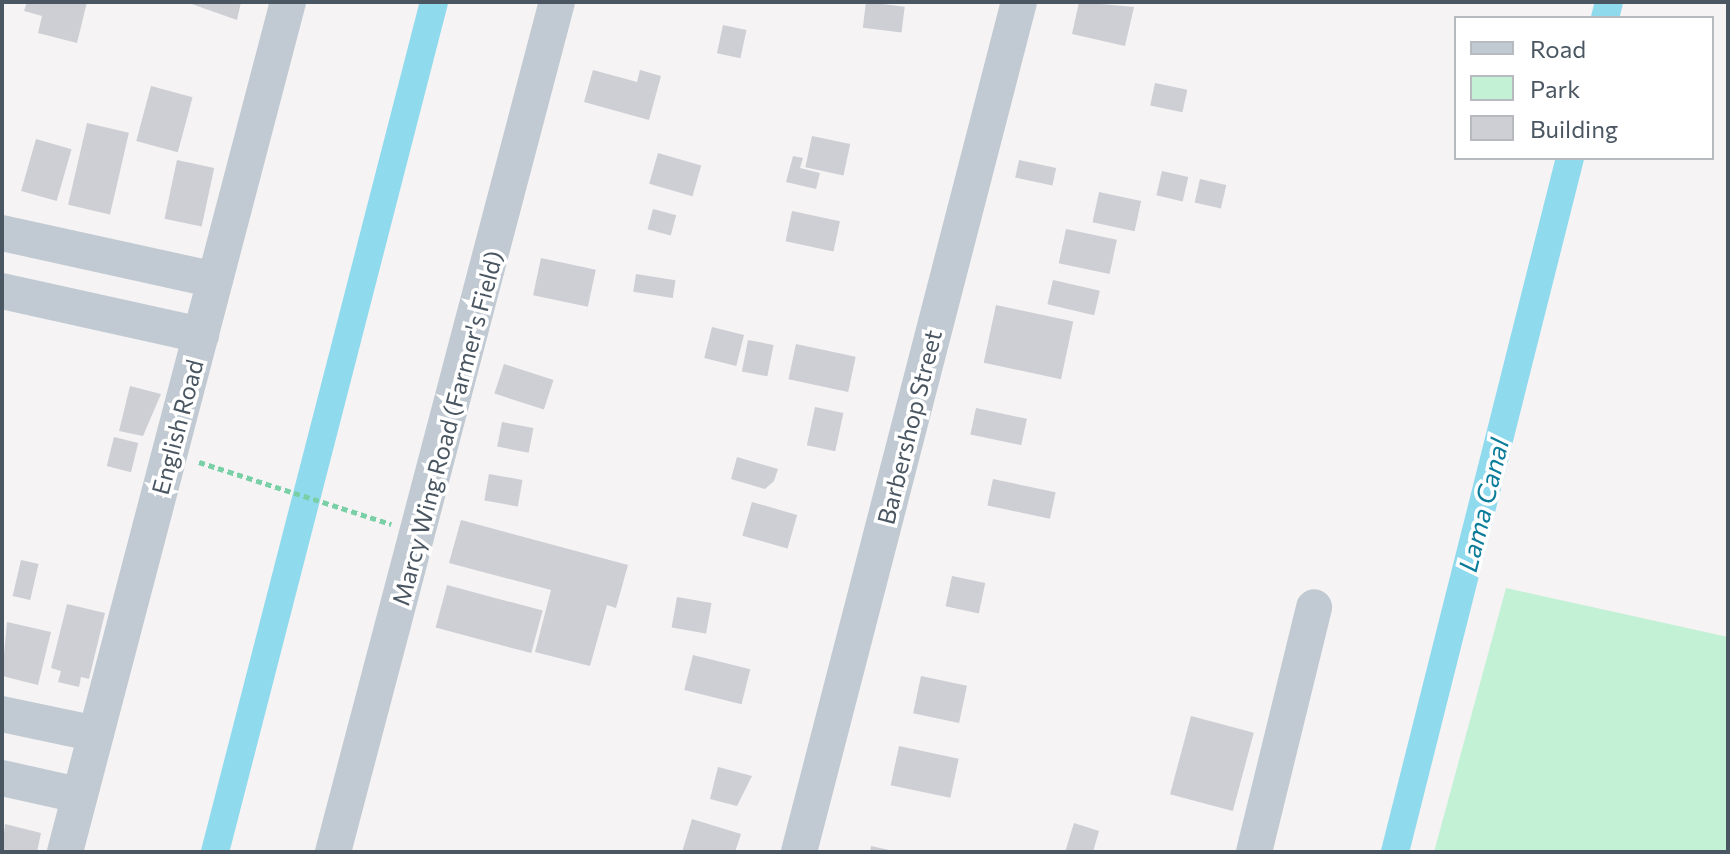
<!DOCTYPE html>
<html>
<head>
<meta charset="utf-8">
<style>
	body { margin:0 }
	#map { position:relative; width:1730px; height:854px; overflow:hidden; background:#f5f3f3; font-family:Commissioner,sans-serif }
	div>[style] { position:absolute }
	.green>* { inset:0; background:#c3f1d5 }
	.canal>* { height:28px; margin:-14px; padding:0 14px; transform-origin:14px; border-radius:14px; background:#90daee }
	.building>* { inset:0; background:#cdcfd5; transform-origin:0 0 }
	.path>* { height:5px; margin-top:-2.5px; transform-origin:0; background:repeating-linear-gradient(90deg,#7ad0a6 0 6px,transparent 0 10px) }
	.minor>* { height:36px; margin:-18px; padding:0 18px; transform-origin:18px; border-radius:18px; background:#c1cad2 }
	span { translate:-50% -50%; white-space:nowrap; text-align:center; line-height:1.15; -webkit-text-stroke:7px #fff; paint-order:stroke }
	.street-label { font-size:24px; color:#4a5661 }
	.water-label { font-size:26px; color:#0c7c9b; font-style:italic }
	.frame { position:absolute; inset:0; border:4px solid #4a5661; pointer-events:none }
	.legend { position:absolute; left:1454px; top:16px; width:260px; height:144px; box-sizing:border-box; background:#fff; border:2px solid #b7bbc0; margin:0; padding:10px 14px; list-style:none; font-size:24px; color:#4a5661 }
	.legend li { display:flex; align-items:center; gap:16px; height:40px }
	.legend b { width:40px; border:2px solid #b7bbc0 }
</style>
</head>
<body>
<div id="map">
	<div class="green">
		<i style="clip-path:polygon(1506px 588px,1728px 637px,1728px 852px,1434px 852px)"></i>
	</div>
	<div class="canal">
		<i style="left:1605px;top:18px;width:16px;rotate:-76deg"></i>
		<i style="left:215px;top:852px;width:878px;rotate:-75.55deg"></i>
		<i style="left:1395px;top:852px;width:716px;rotate:-75.85deg"></i>
	</div>
	<div class="building">
		<i style="clip-path:polygon(27px 2px,87px 2px,77px 43px,38px 33px,42px 16px,24px 11px)"></i>
		<i style="clip-path:polygon(186px 2px,241px 2px,237px 20px)"></i>
		<i style="left:866px;top:2px;width:39px;height:26px;rotate:7deg"></i>
		<i style="clip-path:polygon(1079px 2px,1134px 7px,1125px 46px,1072px 34px)"></i>
		<i style="left:723px;top:25px;width:24px;height:29px;rotate:12deg"></i>
		<i style="clip-path:polygon(593px 70px,637px 82px,640px 70px,661px 76px,649px 120px,584px 102px)"></i>
		<i style="left:1155px;top:83px;width:33px;height:23px;rotate:12deg"></i>
		<i style="left:151px;top:86px;width:43px;height:57px;rotate:15deg"></i>
		<i style="left:87px;top:123px;width:43px;height:84px;rotate:13deg"></i>
		<i style="left:812px;top:136px;width:39px;height:32px;rotate:12deg"></i>
		<i style="left:36px;top:139px;width:37px;height:54px;rotate:16deg"></i>
		<i style="left:658px;top:153px;width:45px;height:32px;rotate:16deg"></i>
		<i style="clip-path:polygon(793px 156px,803px 158px,800px 168px,820px 173px,816px 189px,786px 182px)"></i>
		<i style="left:177px;top:160px;width:38px;height:60px;rotate:12deg"></i>
		<i style="left:1019px;top:160px;width:38px;height:18px;rotate:12deg"></i>
		<i style="left:1162px;top:171px;width:27px;height:25px;rotate:13deg"></i>
		<i style="left:1200px;top:179px;width:27px;height:24px;rotate:13deg"></i>
		<i style="left:1099px;top:192px;width:43px;height:31px;rotate:12deg"></i>
		<i style="left:653px;top:209px;width:24px;height:21px;rotate:15deg"></i>
		<i style="left:792px;top:211px;width:49px;height:31px;rotate:12deg"></i>
		<i style="left:1066px;top:229px;width:52px;height:35px;rotate:12deg"></i>
		<i style="left:541px;top:258px;width:56px;height:38px;rotate:12deg"></i>
		<i style="left:636px;top:274px;width:40px;height:18px;rotate:9deg"></i>
		<i style="left:1053px;top:280px;width:48px;height:25px;rotate:13deg"></i>
		<i style="left:996px;top:305px;width:79px;height:59px;rotate:12deg"></i>
		<i style="left:712px;top:327px;width:33px;height:32px;rotate:14deg"></i>
		<i style="left:748px;top:340px;width:26px;height:32px;rotate:11deg"></i>
		<i style="left:796px;top:344px;width:61px;height:36px;rotate:12deg"></i>
		<i style="left:504px;top:364px;width:52px;height:31px;rotate:18deg"></i>
		<i style="clip-path:polygon(130px 386px,161px 394px,143px 436px,119px 431px)"></i>
		<i style="left:815px;top:407px;width:29px;height:39px;rotate:12deg"></i>
		<i style="left:976px;top:408px;width:52px;height:27px;rotate:12deg"></i>
		<i style="left:502px;top:422px;width:32px;height:25px;rotate:11deg"></i>
		<i style="left:114px;top:437px;width:25px;height:30px;rotate:14deg"></i>
		<i style="clip-path:polygon(737px 457px,778px 469px,774px 481px,765px 489px,731px 479px)"></i>
		<i style="left:489px;top:474px;width:34px;height:27px;rotate:10deg"></i>
		<i style="left:993px;top:479px;width:64px;height:27px;rotate:12deg"></i>
		<i style="left:752px;top:502px;width:47px;height:35px;rotate:16deg"></i>
		<i style="clip-path:polygon(461px 520px,628px 565px,616px 608px,607px 605px,590px 666px,535px 652px,551px 590px,449px 563px)"></i>
		<i style="left:21px;top:560px;width:18px;height:37px;rotate:13deg"></i>
		<i style="left:952px;top:576px;width:34px;height:31px;rotate:12deg"></i>
		<i style="left:447px;top:585px;width:99px;height:44px;rotate:15deg"></i>
		<i style="left:677px;top:597px;width:35px;height:31px;rotate:10deg"></i>
		<i style="clip-path:polygon(67px 604px,105px 613px,89px 679px,81px 677px,79px 687px,58px 682px,61px 671px,51px 668px)"></i>
		<i style="clip-path:polygon(7px 622px,51px 632px,38px 685px,2px 676px)"></i>
		<i style="left:693px;top:655px;width:59px;height:36px;rotate:14deg"></i>
		<i style="left:921px;top:676px;width:47px;height:38px;rotate:12deg"></i>
		<i style="left:1191px;top:716px;width:65px;height:81px;rotate:15deg"></i>
		<i style="left:899px;top:746px;width:61px;height:40px;rotate:12deg"></i>
		<i style="clip-path:polygon(718px 767px,752px 776px,737px 806px,710px 799px)"></i>
		<i style="clip-path:polygon(692px 819px,741px 834px,735px 852px,682px 852px)"></i>
		<i style="clip-path:polygon(1074px 823px,1099px 831px,1093px 852px,1065px 852px)"></i>
		<i style="clip-path:polygon(5px 824px,41px 833px,37px 852px,2px 852px)"></i>
		<i style="clip-path:polygon(871px 846px,894px 851px,894px 852px,870px 852px)"></i>
	</div>
	<div class="path">
		<i style="left:199px;top:462px;width:202px;rotate:17.9deg"></i>
	</div>
	<div class="minor">
		<i style="left:2px;top:233px;width:218px;rotate:12.4deg"></i>
		<i style="left:2px;top:291px;width:204px;rotate:12.5deg"></i>
		<i style="left:2px;top:714px;width:96px;rotate:12deg"></i>
		<i style="left:2px;top:778px;width:78px;rotate:12.6deg"></i>
		<i style="left:65px;top:852px;width:879px;rotate:-75.3deg"></i>
		<i style="left:333px;top:852px;width:879px;rotate:-75.24deg"></i>
		<i style="left:799px;top:852px;width:878px;rotate:-75.49deg"></i>
		<i style="left:1254px;top:852px;width:252px;rotate:-76.2deg"></i>
	</div>
	<div class="street-label">
		<span style="left:177px;top:427px;rotate:-75deg">English Road</span>
		<span style="left:909px;top:427px;rotate:-76deg">Barbershop Street</span>
		<span style="left:447px;top:428px;rotate:-75deg">Marcy Wing Road (Farmer's Field)</span>
	</div>
	<div class="water-label">
		<span style="left:1483px;top:505px;rotate:-76deg">Lama Canal</span>
	</div>
	<div class="frame"></div>
	<ul class="legend">
	<li><b style="height:10px;background:#c1cad2"></b>Road</li>
	<li><b style="height:22px;background:#c3f1d5"></b>Park</li>
	<li><b style="height:22px;background:#cdcfd5"></b>Building</li>
	</ul>
</div>
</body>
</html>
